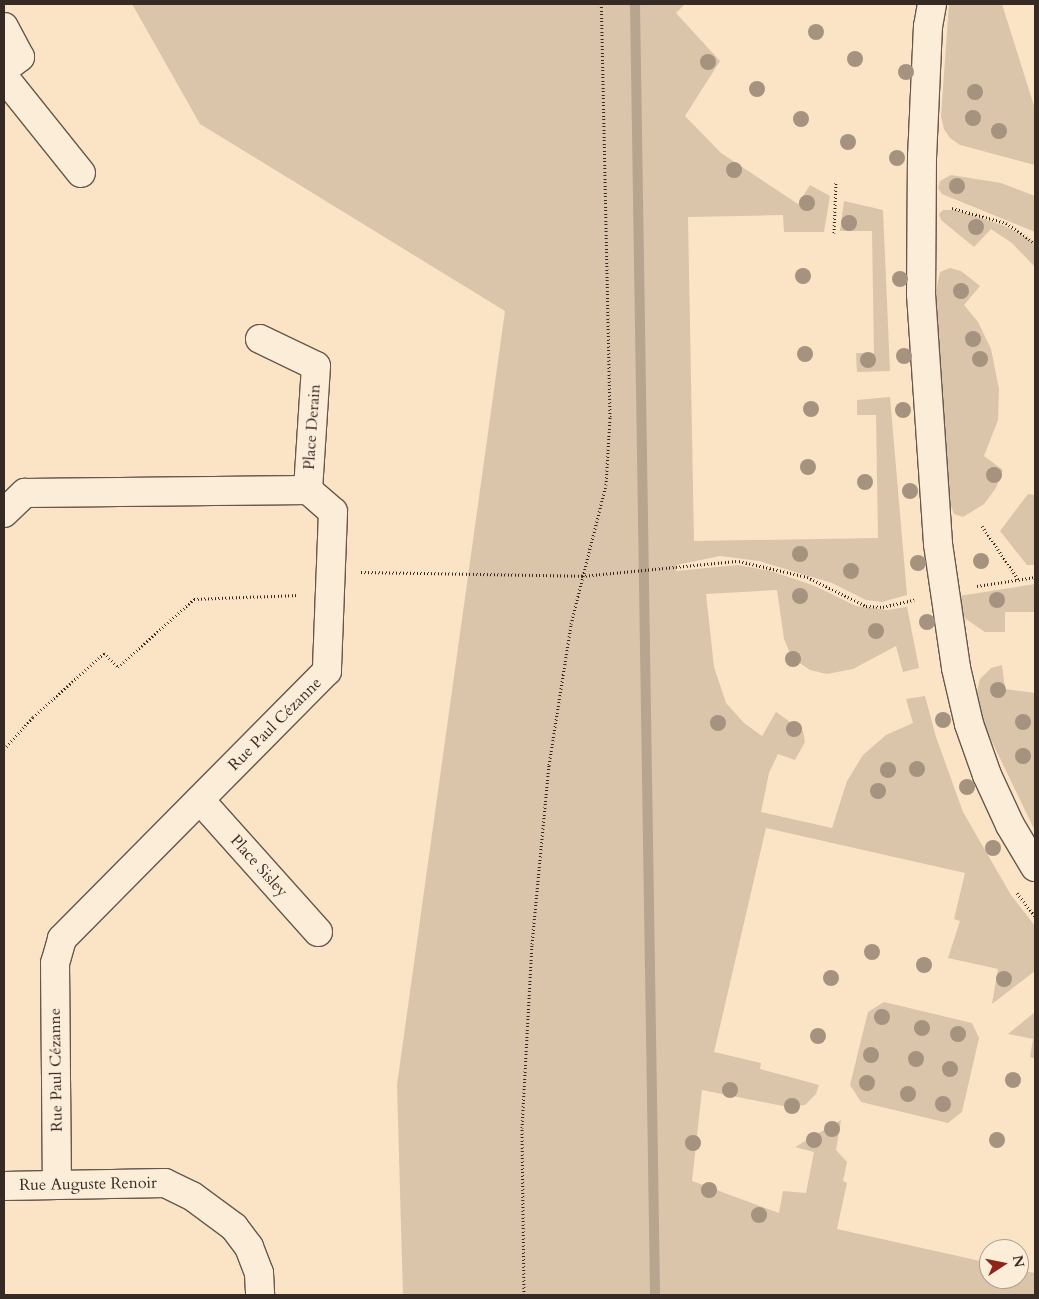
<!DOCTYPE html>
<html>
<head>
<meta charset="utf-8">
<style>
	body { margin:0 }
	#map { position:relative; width:1039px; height:1299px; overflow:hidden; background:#fbe4c5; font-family:Cardo,serif }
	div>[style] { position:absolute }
	.green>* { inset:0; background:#dac4aa }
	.stream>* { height:10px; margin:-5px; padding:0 5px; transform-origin:5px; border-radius:5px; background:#b8a58f }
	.path>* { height:3px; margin-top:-1.5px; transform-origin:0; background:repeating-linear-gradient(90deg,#362a25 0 1px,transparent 0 3.5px) }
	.roads { filter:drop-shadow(1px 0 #67584d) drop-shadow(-1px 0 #67584d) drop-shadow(0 1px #67584d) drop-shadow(0 -1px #67584d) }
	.minor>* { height:28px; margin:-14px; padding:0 14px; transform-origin:14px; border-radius:14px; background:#fcedd9 }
	.trees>* { width:16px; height:16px; margin:-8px; border-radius:50%; background:#a5937f }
	span { translate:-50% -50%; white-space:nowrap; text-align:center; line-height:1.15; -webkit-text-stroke:4.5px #fcedd9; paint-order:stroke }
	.street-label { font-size:16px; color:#362a25 }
	.frame { position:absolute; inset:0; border:5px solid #362a25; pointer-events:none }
	.north { position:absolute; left:979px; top:1239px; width:50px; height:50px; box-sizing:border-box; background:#fcedd9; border:1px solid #ad9f91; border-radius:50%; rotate:79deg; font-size:14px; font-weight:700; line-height:20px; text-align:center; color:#362a25 }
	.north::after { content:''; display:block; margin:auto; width:18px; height:22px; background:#8f2418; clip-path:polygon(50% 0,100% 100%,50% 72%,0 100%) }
</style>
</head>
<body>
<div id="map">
	<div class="green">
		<i style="clip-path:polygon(132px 4px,685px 4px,676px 13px,720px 61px,685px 116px,721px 153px,798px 204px,810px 185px,830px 196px,824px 232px,784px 232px,783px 215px,688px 217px,694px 541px,878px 538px,876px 415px,857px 415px,857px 400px,890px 397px,907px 595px,882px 602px,866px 600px,832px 583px,759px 561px,720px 556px,676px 565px,676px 571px,738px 565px,771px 571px,815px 586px,856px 606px,887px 610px,907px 607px,919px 668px,903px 672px,896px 646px,853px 669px,827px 674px,810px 670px,792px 658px,784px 639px,777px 590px,706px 594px,714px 667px,726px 703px,744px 723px,762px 736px,776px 712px,803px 731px,805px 742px,795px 760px,778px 754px,769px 773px,761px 812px,832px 828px,847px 781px,863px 755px,886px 735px,913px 723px,906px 699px,925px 696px,936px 737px,963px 812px,1011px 895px,1035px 926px,1035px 971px,992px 1004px,998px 969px,948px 958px,960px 921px,954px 919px,965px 873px,766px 828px,714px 1052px,761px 1063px,760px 1069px,819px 1085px,816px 1094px,805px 1105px,788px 1107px,702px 1090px,692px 1181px,779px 1213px,783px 1191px,806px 1193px,814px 1152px,795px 1147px,841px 1120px,836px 1150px,847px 1162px,843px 1181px,847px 1183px,837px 1229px,989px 1263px,989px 1279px,1019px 1279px,1019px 1270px,1035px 1273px,1035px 1295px,403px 1295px,397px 1085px,505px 311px,200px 124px)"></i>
		<i style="clip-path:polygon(949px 4px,1002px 4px,1035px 109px,1035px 165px,960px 145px,950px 138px,944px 129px,941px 116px)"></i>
		<i style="clip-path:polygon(951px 175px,1001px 183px,1035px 196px,1035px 232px,942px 194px,938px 188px,940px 181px)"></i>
		<i style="clip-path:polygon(844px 201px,883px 210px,890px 371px,857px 372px,856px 353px,874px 353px,872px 231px,840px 231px)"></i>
		<i style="clip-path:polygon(943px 210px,955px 210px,1005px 226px,1035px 242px,1035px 267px,1012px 243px,991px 229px,974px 247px,941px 220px,939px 214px)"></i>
		<i style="clip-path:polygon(950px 268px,961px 271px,980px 286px,964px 305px,978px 322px,991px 349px,999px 389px,998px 420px,984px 456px,1003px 470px,996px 488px,984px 504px,963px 517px,954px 514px,949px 500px,936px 291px,940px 272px)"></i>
		<i style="clip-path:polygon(1028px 494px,1035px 495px,1035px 565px,1027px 565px,1000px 531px)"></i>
		<i style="clip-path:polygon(1035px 584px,1035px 612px,1005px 612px,1005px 632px,985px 632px,963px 617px,959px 596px)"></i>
		<i style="clip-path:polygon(1002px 665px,1005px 689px,1035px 693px,1035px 831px,983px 723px,976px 696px,980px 679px,991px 668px)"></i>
		<i style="clip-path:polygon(884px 1002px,972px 1023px,979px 1038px,962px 1112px,948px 1123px,861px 1102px,850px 1085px,868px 1012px)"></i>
		<i style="clip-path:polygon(1035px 1012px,1035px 1059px,1030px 1057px,1033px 1039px,1008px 1034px)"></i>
	</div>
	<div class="stream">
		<i style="left:635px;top:4px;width:1291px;rotate:89.11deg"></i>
	</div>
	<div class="path">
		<i style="left:952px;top:208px;width:56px;rotate:15.5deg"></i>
		<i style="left:1006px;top:223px;width:35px;rotate:35deg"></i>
		<i style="left:834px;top:233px;width:52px;rotate:-87.8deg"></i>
		<i style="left:982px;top:526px;width:64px;rotate:55.8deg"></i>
		<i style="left:361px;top:572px;width:221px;rotate:1deg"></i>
		<i style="left:582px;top:576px;width:158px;rotate:-5.5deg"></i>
		<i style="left:739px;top:561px;width:70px;rotate:13.2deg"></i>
		<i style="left:807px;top:577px;width:66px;rotate:26.2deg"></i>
		<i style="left:866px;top:606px;width:17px;rotate:3deg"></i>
		<i style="left:883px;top:607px;width:32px;rotate:-13deg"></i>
		<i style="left:977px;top:586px;width:59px;rotate:-8.8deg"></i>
		<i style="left:4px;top:749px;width:43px;rotate:-47.8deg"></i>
		<i style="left:33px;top:717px;width:96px;rotate:-42deg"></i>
		<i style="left:104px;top:653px;width:20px;rotate:45deg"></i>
		<i style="left:118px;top:667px;width:102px;rotate:-41.8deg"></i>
		<i style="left:194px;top:599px;width:105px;rotate:-2.2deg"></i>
		<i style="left:1017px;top:893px;width:29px;rotate:52deg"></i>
		<i style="left:524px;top:1295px;width:167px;rotate:-90.7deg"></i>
		<i style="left:522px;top:1128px;width:184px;rotate:-86.9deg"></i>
		<i style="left:532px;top:944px;width:180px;rotate:-84.6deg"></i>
		<i style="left:549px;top:765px;width:143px;rotate:-81.1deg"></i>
		<i style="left:571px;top:624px;width:143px;rotate:-75.9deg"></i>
		<i style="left:606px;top:485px;width:68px;rotate:-86.6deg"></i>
		<i style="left:610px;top:417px;width:413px;rotate:-91.2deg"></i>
	</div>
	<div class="roads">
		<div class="minor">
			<i style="left:932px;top:4px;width:22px;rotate:100deg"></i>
			<i style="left:928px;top:26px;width:130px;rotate:92.6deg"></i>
			<i style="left:922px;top:156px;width:138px;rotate:90.4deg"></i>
			<i style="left:921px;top:294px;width:251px;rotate:86.1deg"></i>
			<i style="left:938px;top:544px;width:125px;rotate:81.7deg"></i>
			<i style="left:956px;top:668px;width:57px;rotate:76.9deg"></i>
			<i style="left:969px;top:724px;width:54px;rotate:70.6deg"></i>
			<i style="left:987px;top:775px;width:55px;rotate:65.3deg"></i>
			<i style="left:1010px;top:825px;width:49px;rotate:59.2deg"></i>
			<i style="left:4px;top:27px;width:34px;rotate:62deg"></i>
			<i style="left:20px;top:57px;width:20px;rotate:143deg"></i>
			<i style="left:4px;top:77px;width:123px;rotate:51.3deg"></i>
			<i style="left:260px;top:339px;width:62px;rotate:25.7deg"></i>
			<i style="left:316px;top:366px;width:124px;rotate:93.7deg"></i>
			<i style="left:4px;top:513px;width:29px;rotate:-44deg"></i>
			<i style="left:25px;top:493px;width:283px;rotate:-0.6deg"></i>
			<i style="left:308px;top:490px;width:33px;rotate:41deg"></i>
			<i style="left:333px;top:512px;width:159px;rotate:92.2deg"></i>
			<i style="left:327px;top:671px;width:377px;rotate:134.7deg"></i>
			<i style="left:62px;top:939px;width:25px;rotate:106deg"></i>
			<i style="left:55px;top:963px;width:219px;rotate:89.5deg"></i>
			<i style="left:200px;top:800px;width:177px;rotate:48.2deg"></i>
			<i style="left:4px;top:1186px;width:161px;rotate:-1.1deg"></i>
			<i style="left:165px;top:1183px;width:30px;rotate:26deg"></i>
			<i style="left:192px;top:1196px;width:52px;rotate:36.4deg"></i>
			<i style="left:234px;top:1227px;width:25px;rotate:53deg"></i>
			<i style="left:249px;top:1247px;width:28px;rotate:69deg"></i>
			<i style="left:259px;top:1273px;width:22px;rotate:87deg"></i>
		</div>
	</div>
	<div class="trees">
		<i style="left:816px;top:32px"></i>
		<i style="left:855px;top:59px"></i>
		<i style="left:708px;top:62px"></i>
		<i style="left:906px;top:72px"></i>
		<i style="left:757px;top:89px"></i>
		<i style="left:975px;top:92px"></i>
		<i style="left:973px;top:118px"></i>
		<i style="left:801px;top:119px"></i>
		<i style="left:999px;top:131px"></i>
		<i style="left:848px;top:142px"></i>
		<i style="left:897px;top:158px"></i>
		<i style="left:734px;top:170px"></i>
		<i style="left:957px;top:186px"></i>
		<i style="left:807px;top:203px"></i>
		<i style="left:849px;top:223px"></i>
		<i style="left:976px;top:227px"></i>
		<i style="left:803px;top:276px"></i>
		<i style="left:900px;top:279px"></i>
		<i style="left:961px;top:291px"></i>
		<i style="left:973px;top:339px"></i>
		<i style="left:805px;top:354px"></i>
		<i style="left:904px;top:356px"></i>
		<i style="left:980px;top:359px"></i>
		<i style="left:868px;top:360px"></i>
		<i style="left:811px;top:409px"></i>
		<i style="left:903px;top:410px"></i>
		<i style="left:808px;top:467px"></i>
		<i style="left:994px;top:475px"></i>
		<i style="left:865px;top:482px"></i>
		<i style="left:910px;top:491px"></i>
		<i style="left:800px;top:554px"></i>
		<i style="left:981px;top:561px"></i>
		<i style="left:918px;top:563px"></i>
		<i style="left:851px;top:571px"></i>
		<i style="left:800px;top:596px"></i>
		<i style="left:997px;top:600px"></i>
		<i style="left:927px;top:622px"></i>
		<i style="left:876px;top:631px"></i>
		<i style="left:793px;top:659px"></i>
		<i style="left:998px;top:690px"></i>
		<i style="left:943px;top:720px"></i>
		<i style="left:1023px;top:722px"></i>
		<i style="left:718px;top:723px"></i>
		<i style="left:794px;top:729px"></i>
		<i style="left:1023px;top:756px"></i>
		<i style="left:917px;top:769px"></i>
		<i style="left:888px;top:770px"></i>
		<i style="left:967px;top:787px"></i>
		<i style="left:878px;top:791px"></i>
		<i style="left:993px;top:848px"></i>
		<i style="left:872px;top:952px"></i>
		<i style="left:924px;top:965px"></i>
		<i style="left:831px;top:978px"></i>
		<i style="left:1004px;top:979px"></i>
		<i style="left:882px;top:1017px"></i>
		<i style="left:922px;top:1028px"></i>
		<i style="left:958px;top:1034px"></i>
		<i style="left:818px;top:1036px"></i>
		<i style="left:871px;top:1055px"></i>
		<i style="left:916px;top:1059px"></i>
		<i style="left:950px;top:1069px"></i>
		<i style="left:1013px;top:1080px"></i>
		<i style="left:867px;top:1083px"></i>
		<i style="left:730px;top:1090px"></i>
		<i style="left:908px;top:1094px"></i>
		<i style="left:943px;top:1104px"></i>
		<i style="left:792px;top:1106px"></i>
		<i style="left:832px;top:1129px"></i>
		<i style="left:814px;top:1140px"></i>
		<i style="left:997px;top:1140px"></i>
		<i style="left:693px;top:1143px"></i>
		<i style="left:709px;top:1190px"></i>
		<i style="left:759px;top:1215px"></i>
	</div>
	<div class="street-label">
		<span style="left:312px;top:427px;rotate:-86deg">Place Derain</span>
		<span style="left:275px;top:724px;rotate:-45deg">Rue Paul Cézanne</span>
		<span style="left:259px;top:866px;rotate:48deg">Place Sisley</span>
		<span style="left:56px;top:1070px;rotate:-91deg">Rue Paul Cézanne</span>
		<span style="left:88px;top:1184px;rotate:-1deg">Rue Auguste Renoir</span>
	</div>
	<div class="frame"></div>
	<div class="north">N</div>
</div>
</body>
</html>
